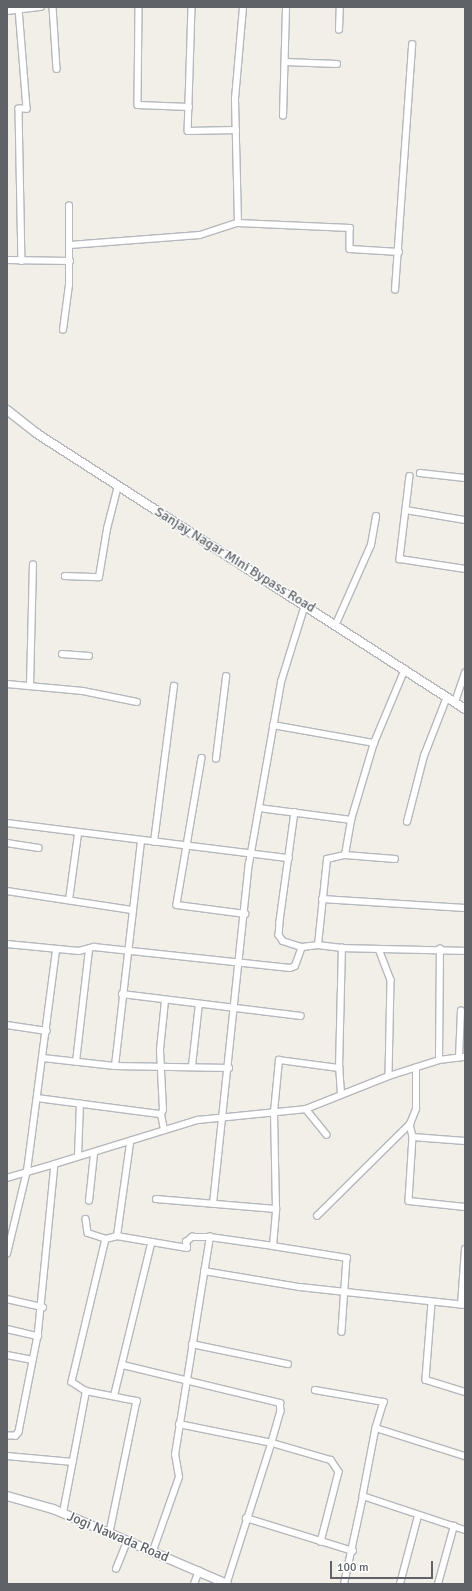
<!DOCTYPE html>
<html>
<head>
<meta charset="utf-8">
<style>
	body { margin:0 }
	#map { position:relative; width:472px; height:1591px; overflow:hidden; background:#f1efe8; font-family:Signika,sans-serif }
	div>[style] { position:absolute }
	.roads { filter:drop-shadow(1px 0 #b5b8bc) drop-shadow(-1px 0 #b5b8bc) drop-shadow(0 1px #b5b8bc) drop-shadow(0 -1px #b5b8bc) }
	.street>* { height:5.5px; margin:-2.75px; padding:0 2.75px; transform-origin:2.75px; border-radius:2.75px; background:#fff }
	.secondary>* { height:8px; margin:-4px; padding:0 4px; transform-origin:4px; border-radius:4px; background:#fff }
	span { translate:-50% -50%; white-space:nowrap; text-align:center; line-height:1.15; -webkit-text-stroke:3px #fff; paint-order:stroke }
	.street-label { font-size:14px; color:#5f6368 }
	.frame { position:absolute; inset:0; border:8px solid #5f6368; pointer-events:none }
	.scale { position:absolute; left:330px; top:1561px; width:103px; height:18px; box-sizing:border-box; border:2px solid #5f6368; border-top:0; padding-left:5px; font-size:12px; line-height:14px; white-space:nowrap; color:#5f6368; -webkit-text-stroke:3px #fff; paint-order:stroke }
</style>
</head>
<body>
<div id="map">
	<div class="roads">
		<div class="street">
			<i style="left:53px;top:7px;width:62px;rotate:86.3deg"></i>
			<i style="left:139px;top:7px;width:98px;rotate:90.6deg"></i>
			<i style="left:138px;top:105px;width:51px;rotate:2.2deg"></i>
			<i style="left:192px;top:7px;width:124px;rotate:91.8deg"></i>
			<i style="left:188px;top:131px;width:48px;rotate:-1.2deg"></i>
			<i style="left:19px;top:9px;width:100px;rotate:85.4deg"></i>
			<i style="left:27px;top:109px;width:8px;rotate:180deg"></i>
			<i style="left:19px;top:109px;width:152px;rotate:88.9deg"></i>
			<i style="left:7px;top:11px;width:34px;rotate:-7deg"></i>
			<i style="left:339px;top:30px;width:23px;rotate:-88deg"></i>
			<i style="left:285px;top:62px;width:52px;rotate:2.2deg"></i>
			<i style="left:283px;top:116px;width:109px;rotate:-88.4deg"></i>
			<i style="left:238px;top:223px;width:124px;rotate:-91.4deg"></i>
			<i style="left:235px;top:99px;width:92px;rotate:-85deg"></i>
			<i style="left:70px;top:245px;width:130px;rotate:-4.4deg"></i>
			<i style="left:200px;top:235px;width:40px;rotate:-18deg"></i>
			<i style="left:238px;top:223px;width:112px;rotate:2.6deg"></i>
			<i style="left:350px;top:228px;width:21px;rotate:90deg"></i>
			<i style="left:350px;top:249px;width:49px;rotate:3.5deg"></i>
			<i style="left:7px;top:260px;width:63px;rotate:0.9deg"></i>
			<i style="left:395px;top:290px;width:246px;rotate:-86deg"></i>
			<i style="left:63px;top:330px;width:45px;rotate:-82.4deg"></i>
			<i style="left:69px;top:285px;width:79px;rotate:-90deg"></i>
			<i style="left:420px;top:473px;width:45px;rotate:6.3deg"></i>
			<i style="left:410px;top:476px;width:84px;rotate:96.9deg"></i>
			<i style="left:400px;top:559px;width:66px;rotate:8.7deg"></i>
			<i style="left:406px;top:510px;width:60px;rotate:9.6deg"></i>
			<i style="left:65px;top:576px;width:34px;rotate:2deg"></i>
			<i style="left:99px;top:577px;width:49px;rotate:-80.5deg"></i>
			<i style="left:107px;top:529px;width:44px;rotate:-75.7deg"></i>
			<i style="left:336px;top:624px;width:86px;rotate:-66.1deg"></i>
			<i style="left:371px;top:545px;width:29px;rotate:-80deg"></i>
			<i style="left:62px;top:654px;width:27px;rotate:4deg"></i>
			<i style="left:7px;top:684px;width:76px;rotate:5.3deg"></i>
			<i style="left:83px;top:691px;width:55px;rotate:11.5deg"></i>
			<i style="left:30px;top:686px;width:121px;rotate:-88.6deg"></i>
			<i style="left:455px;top:702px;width:31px;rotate:-71deg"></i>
			<i style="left:273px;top:725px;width:103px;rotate:10.1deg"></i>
			<i style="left:202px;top:758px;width:149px;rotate:99.7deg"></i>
			<i style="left:177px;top:905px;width:69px;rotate:7.5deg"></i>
			<i style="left:216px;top:759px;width:83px;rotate:-83deg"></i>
			<i style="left:259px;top:808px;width:93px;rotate:7.4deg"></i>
			<i style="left:295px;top:812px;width:111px;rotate:97.8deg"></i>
			<i style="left:280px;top:922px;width:13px;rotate:94deg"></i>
			<i style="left:279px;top:935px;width:7px;rotate:56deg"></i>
			<i style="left:283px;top:941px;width:20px;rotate:18deg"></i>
			<i style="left:302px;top:947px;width:16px;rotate:-7deg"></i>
			<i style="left:318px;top:945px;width:24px;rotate:7deg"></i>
			<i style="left:342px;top:948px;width:123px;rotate:1.4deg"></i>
			<i style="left:407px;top:822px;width:68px;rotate:-75.6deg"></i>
			<i style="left:424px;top:756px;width:63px;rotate:-68.7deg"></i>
			<i style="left:7px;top:823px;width:284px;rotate:7.1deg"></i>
			<i style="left:154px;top:842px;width:157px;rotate:-82.7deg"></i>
			<i style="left:7px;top:843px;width:32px;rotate:9deg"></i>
			<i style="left:345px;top:855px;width:36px;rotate:-80deg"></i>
			<i style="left:351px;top:820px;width:80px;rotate:-73.4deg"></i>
			<i style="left:374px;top:743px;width:80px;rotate:-67.3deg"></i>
			<i style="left:7px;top:891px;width:126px;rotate:8.6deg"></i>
			<i style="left:322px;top:899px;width:143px;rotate:3.6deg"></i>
			<i style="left:69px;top:900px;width:67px;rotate:-82.2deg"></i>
			<i style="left:7px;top:944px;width:72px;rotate:5.6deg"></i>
			<i style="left:79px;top:951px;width:16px;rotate:-15deg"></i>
			<i style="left:94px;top:947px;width:197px;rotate:6.1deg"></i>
			<i style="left:290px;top:968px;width:5px;rotate:-22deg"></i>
			<i style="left:295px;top:966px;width:20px;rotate:-70deg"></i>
			<i style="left:318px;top:945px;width:86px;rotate:-84deg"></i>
			<i style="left:327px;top:859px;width:18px;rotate:-13deg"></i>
			<i style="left:345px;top:855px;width:50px;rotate:4.6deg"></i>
			<i style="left:379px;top:949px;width:33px;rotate:69deg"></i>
			<i style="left:391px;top:980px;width:96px;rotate:91.2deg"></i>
			<i style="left:122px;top:994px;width:180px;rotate:7deg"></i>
			<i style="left:7px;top:1025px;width:40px;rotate:8.5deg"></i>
			<i style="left:43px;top:1058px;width:72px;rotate:6.3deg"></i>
			<i style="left:115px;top:1066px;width:114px;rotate:1deg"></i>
			<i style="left:459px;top:1058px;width:47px;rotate:-87.6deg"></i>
			<i style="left:439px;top:1060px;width:111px;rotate:-89.5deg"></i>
			<i style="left:76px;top:1062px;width:113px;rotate:-83.4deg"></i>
			<i style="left:115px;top:1066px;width:226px;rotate:-83.4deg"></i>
			<i style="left:192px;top:1066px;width:62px;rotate:-83.6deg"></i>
			<i style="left:341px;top:1094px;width:26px;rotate:-94deg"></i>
			<i style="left:339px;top:1068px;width:120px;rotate:-88.6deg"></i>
			<i style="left:37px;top:1098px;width:125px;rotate:7.4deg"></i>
			<i style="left:306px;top:1109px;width:33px;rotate:51deg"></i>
			<i style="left:410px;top:1124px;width:13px;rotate:77deg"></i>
			<i style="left:413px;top:1137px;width:64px;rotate:93.6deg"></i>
			<i style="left:409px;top:1201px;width:56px;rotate:6.1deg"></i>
			<i style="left:164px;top:1130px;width:16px;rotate:-101deg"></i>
			<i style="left:161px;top:1114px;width:4px;rotate:-63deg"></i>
			<i style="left:163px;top:1110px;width:60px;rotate:-92.9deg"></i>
			<i style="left:160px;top:1050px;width:49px;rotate:-84.2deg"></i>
			<i style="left:413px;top:1137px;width:52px;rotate:4.4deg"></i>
			<i style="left:78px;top:1156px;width:52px;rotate:-87.8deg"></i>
			<i style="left:55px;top:1164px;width:150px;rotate:-17.1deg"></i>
			<i style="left:198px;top:1120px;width:109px;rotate:-5.8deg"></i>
			<i style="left:306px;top:1109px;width:89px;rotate:-21.7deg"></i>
			<i style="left:389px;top:1076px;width:52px;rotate:-17.7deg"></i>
			<i style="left:439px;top:1060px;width:26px;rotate:-7deg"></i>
			<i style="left:7px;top:1178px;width:50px;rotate:-16.3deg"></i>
			<i style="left:55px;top:1164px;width:173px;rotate:95.6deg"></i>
			<i style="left:38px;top:1336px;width:98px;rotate:101.2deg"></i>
			<i style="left:19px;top:1432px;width:5px;rotate:127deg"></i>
			<i style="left:16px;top:1436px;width:9px;rotate:180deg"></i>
			<i style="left:156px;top:1199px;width:120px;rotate:4.8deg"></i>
			<i style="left:89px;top:1201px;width:47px;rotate:-83.9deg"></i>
			<i style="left:213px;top:1204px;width:342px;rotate:-84deg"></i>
			<i style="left:249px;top:864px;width:185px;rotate:-80deg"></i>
			<i style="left:281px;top:682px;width:81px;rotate:-72.7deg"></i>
			<i style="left:317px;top:1216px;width:131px;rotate:-44.7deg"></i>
			<i style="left:410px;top:1124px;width:16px;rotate:-68deg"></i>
			<i style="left:416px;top:1109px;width:41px;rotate:-90deg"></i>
			<i style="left:86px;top:1219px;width:14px;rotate:82deg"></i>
			<i style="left:88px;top:1233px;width:19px;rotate:18deg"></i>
			<i style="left:106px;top:1239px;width:11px;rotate:-15deg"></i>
			<i style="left:117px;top:1236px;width:71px;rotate:9.7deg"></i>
			<i style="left:187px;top:1248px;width:6px;rotate:-99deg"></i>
			<i style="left:186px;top:1242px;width:8px;rotate:-40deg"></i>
			<i style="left:192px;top:1237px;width:18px"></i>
			<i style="left:210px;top:1237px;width:64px;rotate:8.1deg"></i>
			<i style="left:273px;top:1246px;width:37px;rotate:-85deg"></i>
			<i style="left:276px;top:1209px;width:97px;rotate:-91.2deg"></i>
			<i style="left:274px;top:1112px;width:52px;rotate:-84.5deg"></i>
			<i style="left:279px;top:1060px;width:61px;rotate:7.6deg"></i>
			<i style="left:117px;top:1236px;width:94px;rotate:-82deg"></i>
			<i style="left:106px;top:1239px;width:147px;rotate:103.4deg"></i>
			<i style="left:72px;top:1382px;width:17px;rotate:33deg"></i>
			<i style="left:86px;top:1391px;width:52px;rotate:11.1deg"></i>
			<i style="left:137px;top:1401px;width:134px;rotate:101.6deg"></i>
			<i style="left:273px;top:1246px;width:75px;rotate:9.2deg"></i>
			<i style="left:347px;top:1258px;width:74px;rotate:93.9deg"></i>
			<i style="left:7px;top:1254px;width:85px;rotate:-76.5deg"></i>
			<i style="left:27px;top:1171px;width:223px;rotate:-82.5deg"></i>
			<i style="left:204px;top:1271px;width:97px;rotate:9.5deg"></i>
			<i style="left:300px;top:1287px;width:166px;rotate:6.2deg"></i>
			<i style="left:7px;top:1299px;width:37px;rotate:13deg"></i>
			<i style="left:432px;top:1303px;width:77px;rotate:94.5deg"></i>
			<i style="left:426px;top:1380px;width:41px;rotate:17.1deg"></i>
			<i style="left:461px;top:1305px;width:56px;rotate:-85.9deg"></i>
			<i style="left:7px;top:1329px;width:32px;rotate:13deg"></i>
			<i style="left:192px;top:1344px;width:98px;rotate:11.8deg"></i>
			<i style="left:7px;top:1355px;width:26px;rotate:11deg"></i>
			<i style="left:123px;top:1365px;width:162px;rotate:13.6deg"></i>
			<i style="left:280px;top:1403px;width:8px;rotate:83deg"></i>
			<i style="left:281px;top:1411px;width:33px;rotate:106deg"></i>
			<i style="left:272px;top:1443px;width:148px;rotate:107.7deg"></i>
			<i style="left:315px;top:1390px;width:70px;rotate:9.9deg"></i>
			<i style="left:384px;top:1402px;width:27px;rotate:107deg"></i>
			<i style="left:376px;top:1428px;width:69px;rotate:100.8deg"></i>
			<i style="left:363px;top:1496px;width:108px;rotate:18.4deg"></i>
			<i style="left:114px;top:1396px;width:156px;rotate:-76.3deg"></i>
			<i style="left:179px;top:1424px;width:95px;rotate:11.5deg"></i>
			<i style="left:272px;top:1443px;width:61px;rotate:16.1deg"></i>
			<i style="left:331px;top:1460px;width:14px;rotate:56deg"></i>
			<i style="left:339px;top:1472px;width:72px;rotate:104.4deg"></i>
			<i style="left:376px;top:1428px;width:93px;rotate:17.5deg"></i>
			<i style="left:7px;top:1456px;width:66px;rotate:5.2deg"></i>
			<i style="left:63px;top:1513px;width:124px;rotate:-79.3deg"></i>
			<i style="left:246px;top:1518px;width:112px;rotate:17.1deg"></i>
			<i style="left:153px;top:1551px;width:78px;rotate:-70.6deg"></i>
			<i style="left:179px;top:1477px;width:22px;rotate:-100deg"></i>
			<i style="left:175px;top:1455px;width:221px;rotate:-80.9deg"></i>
			<i style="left:116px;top:1569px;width:31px;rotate:-68deg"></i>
			<i style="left:194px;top:1584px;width:14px;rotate:-69deg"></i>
			<i style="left:344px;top:1584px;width:90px;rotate:-77.8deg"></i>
			<i style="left:400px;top:1584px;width:70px;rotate:-75.2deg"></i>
			<i style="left:438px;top:1584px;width:60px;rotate:-74.6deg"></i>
		</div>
		<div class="secondary">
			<i style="left:7px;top:410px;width:37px;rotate:38deg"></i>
			<i style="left:36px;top:433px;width:510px;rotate:32.76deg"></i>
			<i style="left:7px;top:1496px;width:48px;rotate:15.8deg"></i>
			<i style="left:53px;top:1509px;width:189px;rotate:23.3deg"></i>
		</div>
	</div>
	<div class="street-label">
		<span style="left:235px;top:560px;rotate:32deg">Sanjay Nagar Mini Bypass Road</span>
		<span style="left:118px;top:1537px;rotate:23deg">Jogi Nawada Road</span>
	</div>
	<div class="frame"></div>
	<div class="scale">100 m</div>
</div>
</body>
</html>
